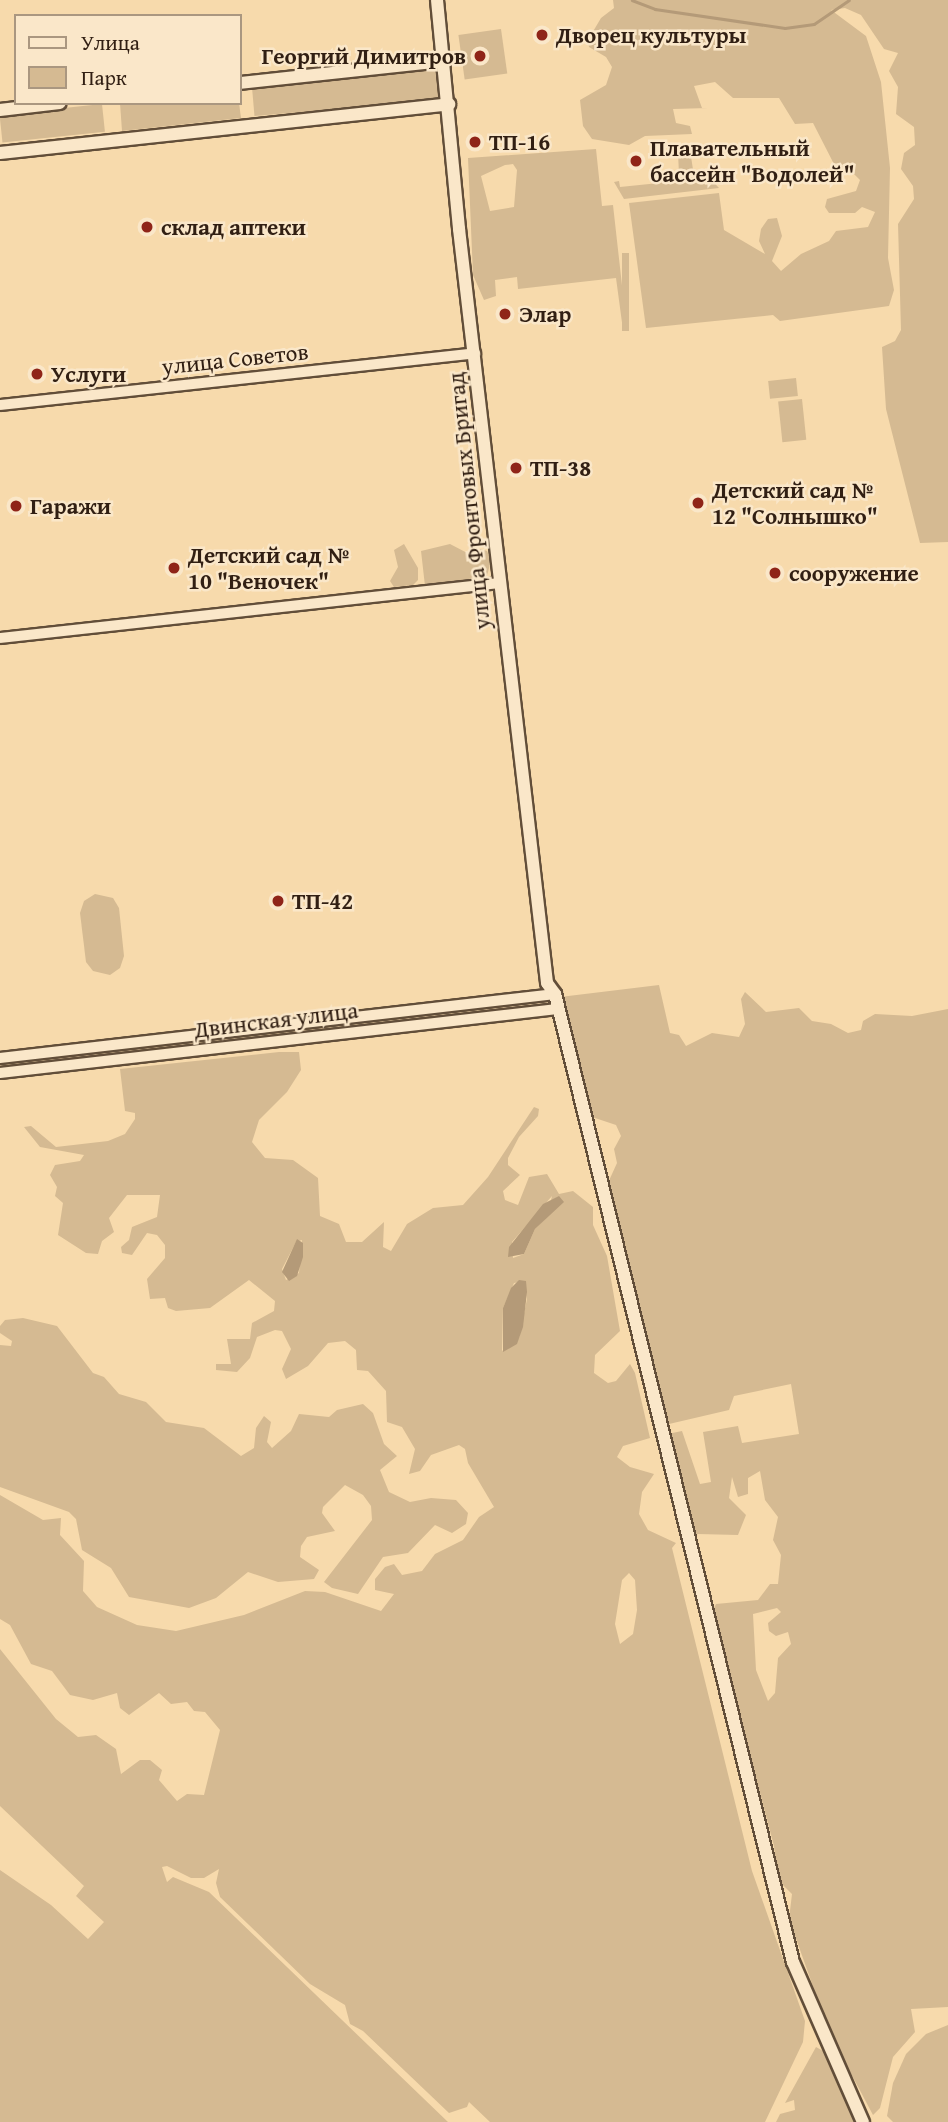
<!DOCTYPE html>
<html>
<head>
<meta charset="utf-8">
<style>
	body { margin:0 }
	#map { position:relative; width:948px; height:2122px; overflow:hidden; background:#f7daac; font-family:"Gentium Book Plus",serif }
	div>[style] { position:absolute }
	.green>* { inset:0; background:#d5ba92; transform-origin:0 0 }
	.water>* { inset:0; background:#b49a78 }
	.stream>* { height:2.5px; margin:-1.25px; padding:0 1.25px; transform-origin:1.25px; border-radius:1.25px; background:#b49a78 }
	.roads { filter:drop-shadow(2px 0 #624e39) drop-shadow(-2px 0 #624e39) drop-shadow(0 2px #624e39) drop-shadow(0 -2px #624e39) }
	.tertiary>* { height:10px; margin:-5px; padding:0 5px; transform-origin:5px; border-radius:5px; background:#fae7c9 }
	.secondary>* { height:12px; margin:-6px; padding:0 6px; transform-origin:6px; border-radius:6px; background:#fae7c9 }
	.dots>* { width:19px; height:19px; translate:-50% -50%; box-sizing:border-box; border:4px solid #fae7c9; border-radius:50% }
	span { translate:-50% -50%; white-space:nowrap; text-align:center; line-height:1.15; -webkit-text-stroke:5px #fae7c9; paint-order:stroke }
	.poi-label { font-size:23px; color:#311f13; font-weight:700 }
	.left { translate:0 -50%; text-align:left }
	.right { translate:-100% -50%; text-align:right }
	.street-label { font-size:23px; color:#311f13 }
	.legend { position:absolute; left:14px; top:14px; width:228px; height:91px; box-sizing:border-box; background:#fae7c9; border:2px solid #aa9780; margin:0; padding:9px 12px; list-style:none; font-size:21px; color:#311f13 }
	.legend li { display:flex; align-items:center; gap:14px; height:35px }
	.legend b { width:35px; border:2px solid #aa9780 }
</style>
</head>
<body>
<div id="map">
	<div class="green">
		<i style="clip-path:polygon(613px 0,948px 0,948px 542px,920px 543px,886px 409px,882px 347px,895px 341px,901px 330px,898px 224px,914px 199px,913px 186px,901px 169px,904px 153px,915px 145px,914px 127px,896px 114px,898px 87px,889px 71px,898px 53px,884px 49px,861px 15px,845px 8px,831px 10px,866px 36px,881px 82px,890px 168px,888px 258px,894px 290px,889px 306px,780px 321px,773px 315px,646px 328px,629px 203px,719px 193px,724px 230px,765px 254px,759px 241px,761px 229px,768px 219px,777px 218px,782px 236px,772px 261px,781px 271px,801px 254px,829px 241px,836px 231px,868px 227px,875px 212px,862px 207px,855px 213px,829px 213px,825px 207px,827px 199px,856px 191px,860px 180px,851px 171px,836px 168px,813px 123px,795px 124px,779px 98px,733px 98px,715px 82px,694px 86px,702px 108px,708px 108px,673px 109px,676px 123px,690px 126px,692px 134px,645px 136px,629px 145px,592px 139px,583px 126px,580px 100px,606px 85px,612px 67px,606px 57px,589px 47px,588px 40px,601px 18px,614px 8px)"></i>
		<i style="left:501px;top:29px;width:45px;height:43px;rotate:82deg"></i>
		<i style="left:436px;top:68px;width:32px;height:185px;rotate:85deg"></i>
		<i style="clip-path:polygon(120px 103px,239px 103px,241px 118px,122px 131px)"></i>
		<i style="left:102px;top:104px;width:28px;height:103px;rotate:84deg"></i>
		<i style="clip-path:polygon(690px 143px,709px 147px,690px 150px,694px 176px,707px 175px,719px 188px,624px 199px,614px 182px,619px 181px,620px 187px,659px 183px,658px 170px,679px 175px,678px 152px)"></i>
		<i style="clip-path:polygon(evenodd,596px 149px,602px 206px,613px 205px,627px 330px,623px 330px,616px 278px,518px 289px,517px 277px,495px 280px,496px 296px,484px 300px,473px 275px,468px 158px,596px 149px,505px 165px,513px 164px,517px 170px,514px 207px,490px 211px,481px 176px,505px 165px)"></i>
		<i style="left:622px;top:253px;width:7px;height:78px"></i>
		<i style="left:796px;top:378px;width:18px;height:28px;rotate:84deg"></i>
		<i style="left:802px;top:399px;width:41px;height:24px;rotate:84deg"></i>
		<i style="clip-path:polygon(404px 544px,418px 568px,418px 580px,413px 585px,394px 587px,390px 581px,398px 567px,394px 550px)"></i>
		<i style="clip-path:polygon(450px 544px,473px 556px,480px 549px,487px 551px,491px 560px,487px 576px,425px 586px,421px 551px)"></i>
		<i style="clip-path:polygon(95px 894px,113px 898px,119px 908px,124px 956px,120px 968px,110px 975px,93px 971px,86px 962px,80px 913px,84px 901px)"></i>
		<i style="clip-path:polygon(evenodd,659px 985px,670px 1033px,679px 1035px,686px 1046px,712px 1033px,739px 1037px,745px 1024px,741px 999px,745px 992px,766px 1012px,799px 1008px,812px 1021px,831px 1024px,848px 1033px,861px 1030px,863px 1021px,875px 1014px,912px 1016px,948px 1009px,948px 2007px,911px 2009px,915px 2032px,893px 2057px,880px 2108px,873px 2115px,830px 2034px,789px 1919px,792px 1894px,778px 1880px,774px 1846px,712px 1612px,716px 1604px,758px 1600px,770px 1584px,778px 1584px,781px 1555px,773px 1540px,778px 1517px,765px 1500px,760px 1471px,748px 1478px,748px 1494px,738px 1497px,732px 1477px,729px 1498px,746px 1515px,738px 1535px,698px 1534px,684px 1538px,663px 1435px,682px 1431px,700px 1484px,711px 1482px,703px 1432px,738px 1426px,742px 1443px,799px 1434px,791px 1384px,734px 1396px,729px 1410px,669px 1424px,602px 1196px,617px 1163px,614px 1149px,621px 1136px,616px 1125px,583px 1114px,560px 997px,659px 985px,777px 1608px,781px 1612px,768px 1623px,769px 1631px,776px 1636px,788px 1632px,791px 1644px,778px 1658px,775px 1693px,768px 1701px,756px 1670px,753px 1614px,777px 1608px)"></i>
		<i style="clip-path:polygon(evenodd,279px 1052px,299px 1052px,301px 1070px,287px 1092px,259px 1120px,252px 1142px,265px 1158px,293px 1160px,318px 1178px,320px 1216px,339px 1224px,346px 1242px,362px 1242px,384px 1222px,383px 1247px,391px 1251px,407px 1224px,433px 1208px,463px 1205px,488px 1177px,534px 1107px,539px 1109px,538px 1116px,519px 1137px,508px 1158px,508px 1165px,520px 1175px,503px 1191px,505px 1200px,518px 1205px,529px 1177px,547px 1174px,559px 1194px,573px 1191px,593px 1207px,593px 1225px,607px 1256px,620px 1331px,595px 1355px,594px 1373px,608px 1383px,616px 1381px,630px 1364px,635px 1373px,650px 1438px,623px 1446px,617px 1457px,630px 1467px,654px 1474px,642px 1492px,639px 1514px,648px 1530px,676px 1543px,672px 1548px,752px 1871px,805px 2021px,803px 2042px,765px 2122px,490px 2122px,469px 2102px,467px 2107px,449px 2113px,363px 2031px,350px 2024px,345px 2005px,310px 1984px,220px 1897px,216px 1883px,219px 1869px,204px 1878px,191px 1878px,167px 1866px,162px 1867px,167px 1882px,173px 1877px,209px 1892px,448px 2122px,0 2122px,0 1870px,51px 1905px,88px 1939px,104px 1922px,76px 1896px,84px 1886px,0 1806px,0 1649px,56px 1719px,78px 1737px,96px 1735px,116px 1749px,121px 1774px,140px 1760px,150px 1760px,162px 1770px,159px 1780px,177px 1801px,187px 1794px,204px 1795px,220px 1730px,205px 1712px,194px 1711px,187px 1702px,171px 1704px,159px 1693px,129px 1715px,120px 1708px,117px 1693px,93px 1700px,70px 1695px,52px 1671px,31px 1664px,10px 1625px,0 1619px,0 1495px,43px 1520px,61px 1518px,60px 1535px,84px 1561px,83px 1591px,97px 1607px,137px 1625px,176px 1631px,244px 1615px,305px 1591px,325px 1592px,381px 1611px,394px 1594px,375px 1590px,375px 1579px,385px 1567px,394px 1564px,402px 1575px,422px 1571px,435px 1554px,463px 1540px,479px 1517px,494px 1507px,468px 1463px,465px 1449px,459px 1445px,431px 1455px,420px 1471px,409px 1474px,415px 1449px,402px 1427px,387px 1422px,386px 1391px,368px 1371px,357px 1370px,356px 1350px,345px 1341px,328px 1343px,308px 1366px,286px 1379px,282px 1369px,291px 1349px,282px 1331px,275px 1330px,257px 1337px,250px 1358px,237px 1372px,216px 1370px,216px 1364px,231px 1364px,227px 1339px,250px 1339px,252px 1323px,274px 1311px,275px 1301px,249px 1280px,210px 1308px,176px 1311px,168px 1308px,165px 1298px,150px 1299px,147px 1279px,165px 1258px,165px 1245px,157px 1235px,147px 1233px,132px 1255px,122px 1253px,121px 1247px,129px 1240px,132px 1227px,157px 1217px,160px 1195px,127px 1195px,109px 1218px,114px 1232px,102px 1241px,98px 1254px,86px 1253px,58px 1235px,63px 1203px,55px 1196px,57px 1187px,50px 1175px,55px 1165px,80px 1161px,84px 1155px,40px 1147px,24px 1127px,31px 1126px,56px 1147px,108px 1141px,125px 1134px,135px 1119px,135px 1113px,125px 1111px,120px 1069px,279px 1052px,552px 1196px,547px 1217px,535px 1229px,524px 1254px,513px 1258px,512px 1242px,552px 1196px,279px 1052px,302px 1240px,299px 1273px,286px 1280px,282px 1269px,296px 1242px,302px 1240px,279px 1052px,525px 1281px,527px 1299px,519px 1338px,502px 1351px,503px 1308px,514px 1283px,525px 1281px,279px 1052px,629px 1573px,635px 1580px,637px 1610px,633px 1634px,620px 1644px,615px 1624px,622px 1580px,629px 1573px)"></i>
		<i style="clip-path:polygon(23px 1318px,57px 1326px,93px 1373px,104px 1377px,119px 1394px,146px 1402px,166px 1422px,204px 1428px,241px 1456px,254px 1448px,256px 1428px,264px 1416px,271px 1422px,267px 1442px,272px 1448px,291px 1431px,299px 1414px,329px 1417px,337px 1410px,363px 1404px,373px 1413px,384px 1444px,397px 1456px,380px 1470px,389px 1492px,410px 1502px,431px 1498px,456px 1500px,468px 1513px,466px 1524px,452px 1533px,435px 1525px,408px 1553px,383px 1557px,358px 1594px,332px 1588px,324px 1582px,372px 1520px,371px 1506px,363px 1495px,345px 1485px,323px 1507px,322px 1513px,335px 1531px,307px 1537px,301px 1546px,300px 1557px,319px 1570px,314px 1579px,278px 1582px,248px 1572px,216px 1598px,189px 1608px,129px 1597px,111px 1568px,82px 1550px,76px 1519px,69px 1512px,0 1487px,0 1345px,11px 1346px,12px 1341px,0 1333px,0 1326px,5px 1320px)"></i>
		<i style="clip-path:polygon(948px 2025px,948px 2122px,893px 2122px,887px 2116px,893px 2083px,906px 2054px,926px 2034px)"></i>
		<i style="clip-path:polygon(816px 2047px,825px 2052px,857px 2122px,776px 2122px,780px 2114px,795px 2110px,794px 2100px,785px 2103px)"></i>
	</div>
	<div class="water">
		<i style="clip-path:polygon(559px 1196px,564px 1202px,535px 1229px,524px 1254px,508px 1257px,509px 1247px,543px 1204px)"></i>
		<i style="clip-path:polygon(297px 1239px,303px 1243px,303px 1257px,297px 1276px,289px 1281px,282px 1272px)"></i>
		<i style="clip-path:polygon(519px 1280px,526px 1281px,527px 1292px,523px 1327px,517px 1344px,503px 1352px,503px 1308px,511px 1288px)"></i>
	</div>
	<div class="stream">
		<i style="left:632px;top:0;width:25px;rotate:21deg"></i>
		<i style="left:655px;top:9px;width:131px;rotate:8.3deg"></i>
		<i style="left:785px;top:28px;width:29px;rotate:-8deg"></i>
		<i style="left:814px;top:24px;width:42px;rotate:-34.4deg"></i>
	</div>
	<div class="roads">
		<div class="tertiary">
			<i style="left:0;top:405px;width:478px;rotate:-6.2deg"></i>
			<i style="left:0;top:638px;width:502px;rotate:-6.29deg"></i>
			<i style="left:0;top:1058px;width:559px;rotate:-6.58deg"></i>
			<i style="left:0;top:1073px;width:561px;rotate:-6.55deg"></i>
		</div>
		<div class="secondary">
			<i style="left:437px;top:0;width:230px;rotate:84.5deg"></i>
			<i style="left:459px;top:229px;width:759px;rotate:83.34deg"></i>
			<i style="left:547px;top:983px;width:14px;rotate:54deg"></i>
			<i style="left:555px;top:994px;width:997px;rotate:76.19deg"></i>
			<i style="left:793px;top:1962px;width:175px;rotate:66.4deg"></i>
			<i style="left:240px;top:83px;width:205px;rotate:-6.2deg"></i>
			<i style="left:0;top:110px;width:60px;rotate:-6.7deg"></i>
			<i style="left:0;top:153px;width:452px;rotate:-6.2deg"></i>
		</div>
	</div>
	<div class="dots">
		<i style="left:542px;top:35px;background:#8f2418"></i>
		<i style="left:480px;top:56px;background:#8f2418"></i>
		<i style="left:475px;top:142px;background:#8f2418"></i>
		<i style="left:636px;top:161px;background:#8f2418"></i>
		<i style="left:147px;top:227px;background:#8f2418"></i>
		<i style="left:505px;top:314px;background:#8f2418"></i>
		<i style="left:37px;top:374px;background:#8f2418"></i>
		<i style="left:516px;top:468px;background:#8f2418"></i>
		<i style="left:698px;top:503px;background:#8f2418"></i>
		<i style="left:16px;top:506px;background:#8f2418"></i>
		<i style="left:174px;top:568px;background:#8f2418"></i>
		<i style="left:775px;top:573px;background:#8f2418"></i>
		<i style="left:278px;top:901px;background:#8f2418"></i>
	</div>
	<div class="poi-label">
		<span class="left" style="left:556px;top:35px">Дворец культуры</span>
		<span class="right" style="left:466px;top:56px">Георгий Димитров</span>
		<span class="left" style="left:489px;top:142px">ТП-16</span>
		<span class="left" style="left:650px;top:161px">Плавательный<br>бассейн "Водолей"</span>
		<span class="left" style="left:161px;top:227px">склад аптеки</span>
		<span class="left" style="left:519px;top:314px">Элар</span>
		<span class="left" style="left:51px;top:374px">Услуги</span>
		<span class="left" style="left:530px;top:468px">ТП-38</span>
		<span class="left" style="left:712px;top:503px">Детский сад №<br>12 "Солнышко"</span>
		<span class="left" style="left:30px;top:506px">Гаражи</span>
		<span class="left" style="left:188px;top:568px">Детский сад №<br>10 "Веночек"</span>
		<span class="left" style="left:789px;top:573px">сооружение</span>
		<span class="left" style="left:292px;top:901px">ТП-42</span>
	</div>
	<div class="street-label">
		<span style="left:235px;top:359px;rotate:-6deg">улица Советов</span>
		<span style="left:469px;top:501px;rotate:-96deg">улица Фронтовых Бригад</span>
		<span style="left:276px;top:1020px;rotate:-7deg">Двинская улица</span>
	</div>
	<ul class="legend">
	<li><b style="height:9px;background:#fae7c9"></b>Улица</li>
	<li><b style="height:19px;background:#d5ba92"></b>Парк</li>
	</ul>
</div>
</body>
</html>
